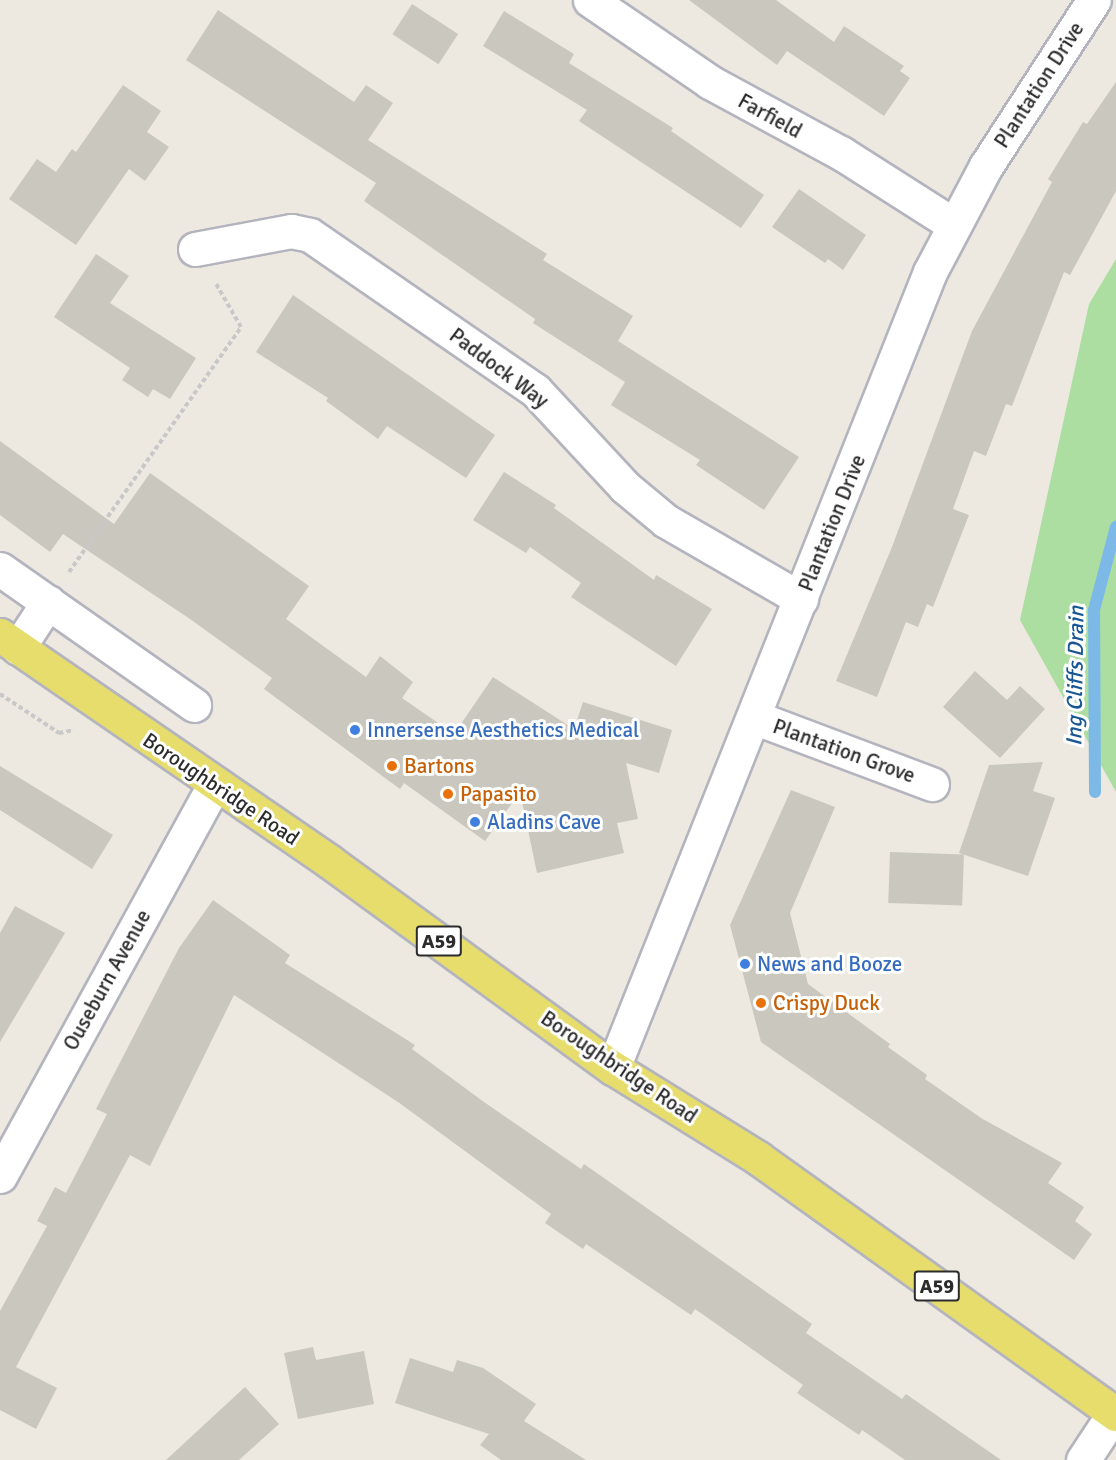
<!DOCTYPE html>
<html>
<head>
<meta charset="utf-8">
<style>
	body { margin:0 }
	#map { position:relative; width:1116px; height:1460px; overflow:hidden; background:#ede9e0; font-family:Signika,sans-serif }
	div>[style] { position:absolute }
	.green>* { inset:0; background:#acdea1 }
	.stream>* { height:12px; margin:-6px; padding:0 6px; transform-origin:6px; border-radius:6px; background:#7cb9e6 }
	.building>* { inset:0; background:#c9c7be; transform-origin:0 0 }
	.path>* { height:4px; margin-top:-2px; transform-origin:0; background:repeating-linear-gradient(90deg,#c8c8c8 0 4.5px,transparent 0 7.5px) }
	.roads { filter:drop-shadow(2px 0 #b3b4be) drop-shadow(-2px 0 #b3b4be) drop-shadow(0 2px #b3b4be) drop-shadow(0 -2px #b3b4be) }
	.minor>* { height:33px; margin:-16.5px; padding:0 16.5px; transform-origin:16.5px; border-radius:16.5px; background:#fff }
	.major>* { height:33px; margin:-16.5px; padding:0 16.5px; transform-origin:16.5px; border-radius:16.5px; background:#e6dd6c }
	.dots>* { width:16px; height:16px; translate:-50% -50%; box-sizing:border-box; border:3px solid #fff; border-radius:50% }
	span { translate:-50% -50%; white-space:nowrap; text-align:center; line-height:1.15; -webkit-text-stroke:6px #fff; paint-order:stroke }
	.shield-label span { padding:2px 4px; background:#fff; border:2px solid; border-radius:4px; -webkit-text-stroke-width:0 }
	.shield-label { font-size:20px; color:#2c2c2c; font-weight:700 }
	.street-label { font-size:21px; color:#2c2c2c }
	.shop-label { font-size:21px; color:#366cbe }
	.left { translate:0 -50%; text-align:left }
	.food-label { font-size:21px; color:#c56008 }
	.water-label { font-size:22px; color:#185694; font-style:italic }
</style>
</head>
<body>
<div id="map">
	<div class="green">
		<i style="clip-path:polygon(1116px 259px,1116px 792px,1020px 620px,1089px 304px)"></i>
	</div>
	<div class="stream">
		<i style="left:1095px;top:792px;width:182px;rotate:-90.3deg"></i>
		<i style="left:1094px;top:610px;width:86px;rotate:-75.2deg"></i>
	</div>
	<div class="building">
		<i style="clip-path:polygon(689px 0,776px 0,834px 42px,844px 26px,904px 66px,900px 71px,910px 78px,884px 116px,787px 51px,777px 65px)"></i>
		<i style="left:412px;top:4px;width:55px;height:36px;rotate:33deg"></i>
		<i style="clip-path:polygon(218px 10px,354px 102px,366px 85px,393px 103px,368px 140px,547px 254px,543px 260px,633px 316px,618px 341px,799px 457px,764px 510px,696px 465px,700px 460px,611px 405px,625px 382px,533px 323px,535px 319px,364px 201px,376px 183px,186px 60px)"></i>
		<i style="clip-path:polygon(504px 11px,574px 54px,569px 63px,673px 128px,671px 131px,764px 195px,741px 228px,579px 121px,587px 110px,483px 46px)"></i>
		<i style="clip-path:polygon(1116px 82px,1116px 191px,1070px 275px,1064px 272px,1012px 406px,1006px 404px,986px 456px,974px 451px,953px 509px,969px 515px,933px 607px,927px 604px,918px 627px,906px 622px,877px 697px,836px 681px,892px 547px,972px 331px,1052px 182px,1048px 179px,1083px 122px,1087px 124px)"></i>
		<i style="clip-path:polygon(123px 85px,161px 111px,147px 132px,169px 147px,145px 181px,129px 169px,76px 245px,9px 199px,37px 159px,56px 172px,72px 149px,76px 152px)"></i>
		<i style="clip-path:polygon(799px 189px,866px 235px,843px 270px,828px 259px,825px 263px,772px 227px)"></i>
		<i style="clip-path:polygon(96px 254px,129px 276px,110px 303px,196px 358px,170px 399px,153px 389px,148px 397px,122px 380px,130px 368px,54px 317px)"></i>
		<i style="clip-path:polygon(293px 295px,495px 435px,466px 478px,387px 426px,378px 439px,326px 401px,328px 398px,256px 352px)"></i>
		<i style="clip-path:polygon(0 441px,114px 524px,150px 473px,309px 586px,286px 619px,366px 677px,380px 656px,413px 682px,402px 698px,454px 734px,493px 677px,574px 729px,583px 702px,672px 730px,659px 773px,626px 763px,638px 819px,617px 823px,624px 853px,537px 873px,520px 792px,485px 841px,404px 783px,400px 789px,264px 689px,272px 678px,190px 619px,63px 534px,50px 552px,0 515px)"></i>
		<i style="clip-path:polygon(504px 472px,556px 505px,554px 508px,654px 580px,656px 575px,712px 609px,676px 666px,571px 597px,581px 583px,530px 547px,526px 553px,473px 520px)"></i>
		<i style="clip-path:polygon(975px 671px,1007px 700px,1020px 686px,1045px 709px,1000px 758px,943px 707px)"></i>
		<i style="clip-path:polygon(1043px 762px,1033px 791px,1055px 798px,1028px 876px,959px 853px,989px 765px)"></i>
		<i style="clip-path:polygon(0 766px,113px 835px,92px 869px,0 810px)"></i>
		<i style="clip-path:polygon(791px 790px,835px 807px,790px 913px,808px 984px,890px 1044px,888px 1047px,927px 1075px,925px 1079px,981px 1118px,1062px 1163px,1048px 1183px,1084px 1207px,1075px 1221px,1092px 1234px,1074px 1260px,761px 1042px,730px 925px)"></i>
		<i style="left:890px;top:852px;width:74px;height:51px;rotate:2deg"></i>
		<i style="clip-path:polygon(213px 900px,290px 955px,285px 963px,415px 1045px,412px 1049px,484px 1102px,581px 1169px,584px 1164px,812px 1324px,806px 1333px,902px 1399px,906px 1394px,1001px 1460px,905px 1460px,862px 1430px,859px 1435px,797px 1393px,803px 1385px,695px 1309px,691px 1315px,586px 1244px,583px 1249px,545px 1223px,551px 1214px,398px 1102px,234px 995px,150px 1166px,130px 1155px,16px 1367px,57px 1388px,36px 1429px,0 1410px,0 1311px,47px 1226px,37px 1221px,55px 1187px,66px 1193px,107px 1114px,96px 1109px,179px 948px)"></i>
		<i style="clip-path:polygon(15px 906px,65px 933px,0 1042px,0 933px)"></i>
		<i style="clip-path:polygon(313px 1347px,316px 1360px,364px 1351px,374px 1404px,298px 1419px,284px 1353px)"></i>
		<i style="clip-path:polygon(410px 1358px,453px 1372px,457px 1360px,483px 1368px,536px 1404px,524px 1421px,586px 1460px,501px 1460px,480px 1445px,489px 1434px,395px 1403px)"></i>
		<i style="clip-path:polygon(245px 1387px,279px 1424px,239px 1460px,166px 1460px)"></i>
	</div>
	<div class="path">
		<i style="left:69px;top:572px;width:299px;rotate:-54.9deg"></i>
		<i style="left:241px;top:327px;width:52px;rotate:-120deg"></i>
		<i style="left:0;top:694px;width:71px;rotate:33.5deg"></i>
		<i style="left:59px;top:733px;width:15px;rotate:-11deg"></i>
	</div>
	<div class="roads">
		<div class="minor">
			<i style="left:590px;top:0;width:145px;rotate:34.3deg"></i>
			<i style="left:710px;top:82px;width:149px;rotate:28.5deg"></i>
			<i style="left:841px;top:153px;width:134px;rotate:32.5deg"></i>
			<i style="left:195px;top:249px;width:98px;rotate:-10.6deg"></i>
			<i style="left:291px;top:231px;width:19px;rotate:12deg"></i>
			<i style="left:310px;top:235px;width:273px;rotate:34.6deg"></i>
			<i style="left:535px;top:390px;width:132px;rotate:47.1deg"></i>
			<i style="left:625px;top:487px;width:53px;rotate:39.7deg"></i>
			<i style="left:666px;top:521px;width:156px;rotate:30deg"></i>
			<i style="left:0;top:569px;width:237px;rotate:35deg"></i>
			<i style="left:18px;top:648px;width:55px;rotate:-56.9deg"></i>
			<i style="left:756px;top:718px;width:188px;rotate:20.6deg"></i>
			<i style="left:613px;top:1068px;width:857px;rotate:-68.29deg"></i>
			<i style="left:930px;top:272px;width:120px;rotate:-62.2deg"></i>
			<i style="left:986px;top:166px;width:198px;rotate:-57deg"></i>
			<i style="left:0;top:1176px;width:447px;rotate:-61.3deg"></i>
			<i style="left:1083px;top:1460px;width:56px;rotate:-56.6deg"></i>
		</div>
		<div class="major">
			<i style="left:0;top:635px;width:401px;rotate:34.5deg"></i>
			<i style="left:330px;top:862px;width:350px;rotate:36.1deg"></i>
			<i style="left:613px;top:1068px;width:171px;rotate:31.8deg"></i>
			<i style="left:758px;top:1158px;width:440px;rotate:35.6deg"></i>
		</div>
	</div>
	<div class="dots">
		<i style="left:355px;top:730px;background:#3f7fe0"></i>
		<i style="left:392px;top:766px;background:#e8710a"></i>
		<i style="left:448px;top:794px;background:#e8710a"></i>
		<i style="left:475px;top:822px;background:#3f7fe0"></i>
		<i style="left:745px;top:964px;background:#3f7fe0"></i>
		<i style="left:761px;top:1003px;background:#e8710a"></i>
	</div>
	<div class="shield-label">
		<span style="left:439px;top:941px">A59</span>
		<span style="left:937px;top:1286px">A59</span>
	</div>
	<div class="street-label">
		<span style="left:1039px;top:85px;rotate:-57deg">Plantation Drive</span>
		<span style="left:770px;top:116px;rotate:29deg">Farfield</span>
		<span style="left:499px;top:368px;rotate:37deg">Paddock Way</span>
		<span style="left:832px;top:523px;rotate:-68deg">Plantation Drive</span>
		<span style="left:844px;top:751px;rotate:20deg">Plantation Grove</span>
		<span style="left:221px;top:789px;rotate:34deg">Boroughbridge Road</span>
		<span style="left:107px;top:980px;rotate:-61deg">Ouseburn Avenue</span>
		<span style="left:619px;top:1067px;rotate:34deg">Boroughbridge Road</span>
	</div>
	<div class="shop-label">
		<span class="left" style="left:367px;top:730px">Innersense Aesthetics Medical</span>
		<span class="left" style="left:487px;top:822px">Aladins Cave</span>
		<span class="left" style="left:757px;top:964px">News and Booze</span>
	</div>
	<div class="food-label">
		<span class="left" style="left:404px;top:766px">Bartons</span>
		<span class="left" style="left:460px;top:794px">Papasito</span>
		<span class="left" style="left:773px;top:1003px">Crispy Duck</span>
	</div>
	<div class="water-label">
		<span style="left:1075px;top:676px;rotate:-89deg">Ing Cliffs Drain</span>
	</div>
</div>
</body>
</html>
